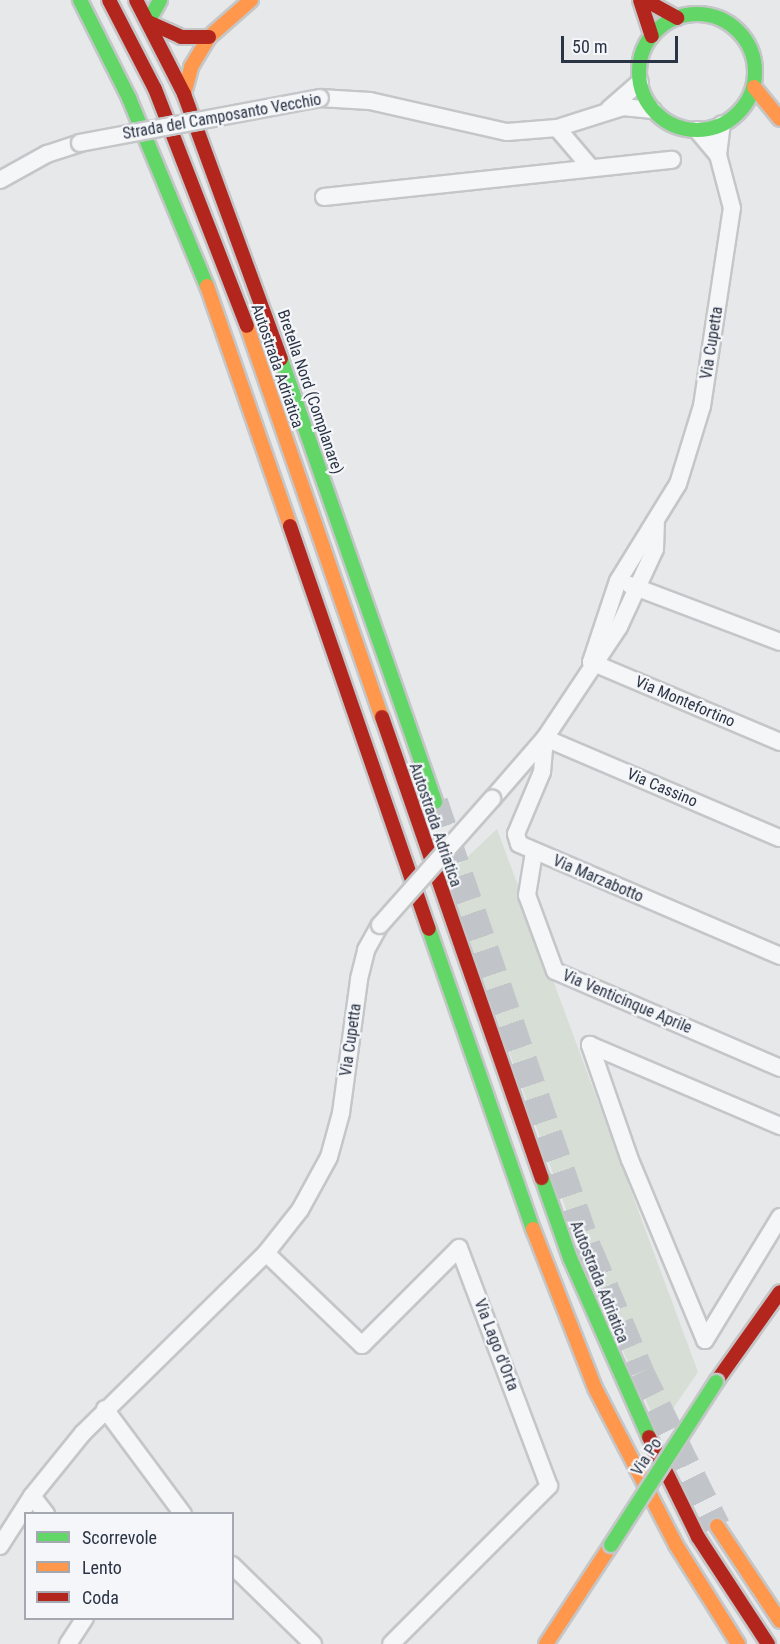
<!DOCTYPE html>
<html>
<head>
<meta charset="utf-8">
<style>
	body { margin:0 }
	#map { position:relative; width:780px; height:1644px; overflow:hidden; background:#e6e8ea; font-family:"Roboto Condensed",sans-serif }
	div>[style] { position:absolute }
	.green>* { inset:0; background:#d6ded6 }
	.primary-tunnel>* { height:26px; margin-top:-13px; transform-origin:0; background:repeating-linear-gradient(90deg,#c1c4c9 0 26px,transparent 0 39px) }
	.roads { filter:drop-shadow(2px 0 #c4c6c8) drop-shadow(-2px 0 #c4c6c8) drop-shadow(0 2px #c4c6c8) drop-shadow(0 -2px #c4c6c8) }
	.street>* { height:16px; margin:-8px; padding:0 8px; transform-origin:8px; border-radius:8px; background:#f5f6f7 }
	.fast>* { height:14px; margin:-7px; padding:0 7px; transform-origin:7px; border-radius:7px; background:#63d668 }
	.fast>.ring { margin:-7px; padding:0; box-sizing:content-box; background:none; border:14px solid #63d668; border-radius:50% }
	.slow>* { height:14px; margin:-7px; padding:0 7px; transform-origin:7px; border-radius:7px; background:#ff974d }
	.jam>* { height:14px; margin:-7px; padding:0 7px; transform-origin:7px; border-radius:7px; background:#b3261e }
	.bridges { filter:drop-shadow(2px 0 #c4c6c8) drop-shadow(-2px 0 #c4c6c8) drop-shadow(0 2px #c4c6c8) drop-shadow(0 -2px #c4c6c8) }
	.street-bridge>* { height:16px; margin:-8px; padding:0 8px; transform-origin:8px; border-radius:8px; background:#f5f6f7 }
	.fast-bridge>* { height:14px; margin:-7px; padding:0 7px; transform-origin:7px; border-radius:7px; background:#63d668 }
	span { translate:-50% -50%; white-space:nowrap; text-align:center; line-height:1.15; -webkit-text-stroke:4.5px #f4f6f9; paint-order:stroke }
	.street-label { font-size:16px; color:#2b3445 }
	.legend { position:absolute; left:24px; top:1512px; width:210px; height:108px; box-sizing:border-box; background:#f4f6f9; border:2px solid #a4a8b1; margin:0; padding:8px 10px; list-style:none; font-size:18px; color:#2b3445 }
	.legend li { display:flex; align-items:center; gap:12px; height:30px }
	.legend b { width:30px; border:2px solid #a4a8b1 }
	.scale { position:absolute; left:561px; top:36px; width:117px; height:27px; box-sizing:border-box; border:3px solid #2b3445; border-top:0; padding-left:8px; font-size:18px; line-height:21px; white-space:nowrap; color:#2b3445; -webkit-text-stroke:4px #f4f6f9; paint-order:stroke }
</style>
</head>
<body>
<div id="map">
	<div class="green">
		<i style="clip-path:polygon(497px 829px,698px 1372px,659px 1429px,597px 1295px,446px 877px)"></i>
	</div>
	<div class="primary-tunnel">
		<i style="left:435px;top:802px;width:475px;rotate:71deg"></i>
		<i style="left:590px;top:1251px;width:131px;rotate:67.1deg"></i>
		<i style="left:641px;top:1372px;width:172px;rotate:63.7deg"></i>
	</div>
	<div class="roads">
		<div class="street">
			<i style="left:320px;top:98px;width:50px;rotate:3.4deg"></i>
			<i style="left:370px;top:101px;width:140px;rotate:12.8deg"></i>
			<i style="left:507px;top:132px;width:50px;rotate:-4.6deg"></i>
			<i style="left:557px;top:128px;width:69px;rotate:-17.7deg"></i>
			<i style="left:623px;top:107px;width:30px;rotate:6deg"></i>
			<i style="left:609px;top:109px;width:41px;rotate:-41.1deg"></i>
			<i style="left:557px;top:128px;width:52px;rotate:49.6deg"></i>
			<i style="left:697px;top:130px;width:33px;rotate:50deg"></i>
			<i style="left:0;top:180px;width:54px;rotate:-29deg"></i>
			<i style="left:47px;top:154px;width:35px;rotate:-18deg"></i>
			<i style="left:324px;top:197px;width:350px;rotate:-6.1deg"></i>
			<i style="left:630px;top:585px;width:160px;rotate:20.8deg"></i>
			<i style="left:591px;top:662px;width:85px;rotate:-71.6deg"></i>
			<i style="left:618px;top:581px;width:114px;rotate:-58.3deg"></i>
			<i style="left:678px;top:484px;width:82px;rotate:-72.9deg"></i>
			<i style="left:702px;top:406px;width:200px;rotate:-81.4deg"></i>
			<i style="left:732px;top:208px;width:55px;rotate:-104.8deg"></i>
			<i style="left:718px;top:155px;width:31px;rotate:-83deg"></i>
			<i style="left:591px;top:662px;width:205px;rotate:22.9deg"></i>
			<i style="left:545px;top:738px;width:34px;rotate:95deg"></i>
			<i style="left:542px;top:772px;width:67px;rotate:112.8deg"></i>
			<i style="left:516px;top:834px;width:10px;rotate:73deg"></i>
			<i style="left:519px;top:844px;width:284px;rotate:23.2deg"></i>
			<i style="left:545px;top:738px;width:255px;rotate:23.1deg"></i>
			<i style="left:492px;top:799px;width:81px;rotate:-49deg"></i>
			<i style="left:545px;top:738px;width:133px;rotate:-56.3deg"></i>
			<i style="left:619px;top:627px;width:86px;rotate:-65.2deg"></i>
			<i style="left:655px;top:549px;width:25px;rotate:-88deg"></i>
			<i style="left:534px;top:852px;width:44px;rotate:99.2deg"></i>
			<i style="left:527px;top:895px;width:81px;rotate:69.8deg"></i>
			<i style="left:555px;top:971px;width:245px;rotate:23.3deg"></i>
			<i style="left:266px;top:1253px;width:133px;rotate:43.8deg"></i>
			<i style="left:362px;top:1345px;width:137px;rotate:-45deg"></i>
			<i style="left:459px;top:1248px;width:254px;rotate:69.3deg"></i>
			<i style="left:549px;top:1486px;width:223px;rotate:135deg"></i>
			<i style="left:705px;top:1340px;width:195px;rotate:-112.6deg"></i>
			<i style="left:630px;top:1160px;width:122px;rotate:-109.2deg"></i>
			<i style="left:590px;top:1045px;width:207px;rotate:23.1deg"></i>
			<i style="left:705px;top:1340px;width:144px;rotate:-58.6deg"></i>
			<i style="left:105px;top:1409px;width:131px;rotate:53.4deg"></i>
			<i style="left:32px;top:1496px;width:23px;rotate:52deg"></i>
			<i style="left:0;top:1546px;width:59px;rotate:-57.4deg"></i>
			<i style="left:32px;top:1496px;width:81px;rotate:-51deg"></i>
			<i style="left:83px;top:1433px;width:257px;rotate:-44.5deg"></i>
			<i style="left:266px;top:1253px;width:55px;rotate:-51.7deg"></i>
			<i style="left:300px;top:1210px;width:60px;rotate:-61.3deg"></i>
			<i style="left:329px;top:1157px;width:46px;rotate:-74.7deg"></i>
			<i style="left:341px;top:1113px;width:135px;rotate:-82.3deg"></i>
			<i style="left:359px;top:979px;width:30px;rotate:-76deg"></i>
			<i style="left:366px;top:950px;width:29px;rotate:-61deg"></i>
			<i style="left:232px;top:1565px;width:113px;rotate:44.3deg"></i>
			<i style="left:68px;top:1644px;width:31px;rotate:-57deg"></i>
		</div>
		<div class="fast">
			<i style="left:80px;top:0;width:110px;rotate:63.4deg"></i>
			<i style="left:129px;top:98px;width:204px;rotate:67.5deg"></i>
			<i class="ring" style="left:639px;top:14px;width:102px;height:102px"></i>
			<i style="left:148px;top:22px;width:25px;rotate:-61deg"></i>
			<i style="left:281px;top:359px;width:469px;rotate:70.8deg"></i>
			<i style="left:429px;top:929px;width:318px;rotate:70.9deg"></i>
			<i style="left:542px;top:1178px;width:85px;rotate:70.7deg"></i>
			<i style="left:570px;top:1258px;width:196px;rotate:66.2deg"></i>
		</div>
		<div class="slow">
			<i style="left:754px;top:87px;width:41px;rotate:50.9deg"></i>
			<i style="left:184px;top:94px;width:28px;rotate:-75deg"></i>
			<i style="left:191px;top:67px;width:35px;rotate:-59deg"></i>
			<i style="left:209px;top:37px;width:56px;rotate:-41.4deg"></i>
			<i style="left:207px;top:286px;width:254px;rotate:70.9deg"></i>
			<i style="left:247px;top:326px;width:414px;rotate:71deg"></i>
			<i style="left:533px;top:1229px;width:171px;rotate:68.7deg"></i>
			<i style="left:595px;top:1388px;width:177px;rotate:62.7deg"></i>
			<i style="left:676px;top:1545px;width:117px;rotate:57.9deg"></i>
			<i style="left:717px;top:1526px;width:114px;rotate:56.4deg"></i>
			<i style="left:546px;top:1644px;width:118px;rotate:-56.7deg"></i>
		</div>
		<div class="jam">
			<i style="left:109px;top:0;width:100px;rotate:62.7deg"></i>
			<i style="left:155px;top:89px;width:254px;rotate:68.8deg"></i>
			<i style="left:136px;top:0;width:106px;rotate:62.9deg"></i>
			<i style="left:184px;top:94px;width:282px;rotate:69.9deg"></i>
			<i style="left:640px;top:0;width:38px;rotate:72deg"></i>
			<i style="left:645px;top:0;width:37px;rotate:29deg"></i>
			<i style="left:148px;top:22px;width:36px;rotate:24deg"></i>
			<i style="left:181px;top:37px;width:28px"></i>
			<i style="left:290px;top:526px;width:426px;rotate:71deg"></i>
			<i style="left:382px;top:717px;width:488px;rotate:70.9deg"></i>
			<i style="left:716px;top:1382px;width:110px;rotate:-54.6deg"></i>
			<i style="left:649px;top:1437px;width:111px;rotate:63.9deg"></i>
			<i style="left:698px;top:1537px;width:128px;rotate:56.8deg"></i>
		</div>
	</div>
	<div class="bridges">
		<div class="street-bridge">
			<i style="left:80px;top:143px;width:244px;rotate:-10.6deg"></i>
			<i style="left:380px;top:925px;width:169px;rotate:-48.4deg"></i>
		</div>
		<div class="fast-bridge">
			<i style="left:611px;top:1545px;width:194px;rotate:-57.2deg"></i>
		</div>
	</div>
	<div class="street-label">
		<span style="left:222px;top:117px;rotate:-10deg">Strada del Camposanto Vecchio</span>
		<span style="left:712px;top:343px;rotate:-81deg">Via Cupetta</span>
		<span style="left:277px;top:366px;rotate:71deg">Autostrada Adriatica</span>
		<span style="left:310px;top:392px;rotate:71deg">Bretella Nord (Complanare)</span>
		<span style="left:685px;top:702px;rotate:23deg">Via Montefortino</span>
		<span style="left:662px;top:788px;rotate:23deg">Via Cassino</span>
		<span style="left:435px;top:825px;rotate:71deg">Autostrada Adriatica</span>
		<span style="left:598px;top:879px;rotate:23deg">Via Marzabotto</span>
		<span style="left:627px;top:1002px;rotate:23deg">Via Venticinque Aprile</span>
		<span style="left:351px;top:1040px;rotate:-82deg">Via Cupetta</span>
		<span style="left:599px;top:1282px;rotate:68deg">Autostrada Adriatica</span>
		<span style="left:496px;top:1345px;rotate:69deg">Via Lago d'Orta</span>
		<span style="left:647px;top:1457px;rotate:-57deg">Via Po</span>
	</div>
	<ul class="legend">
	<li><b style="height:8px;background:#63d668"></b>Scorrevole</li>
	<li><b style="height:8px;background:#ff974d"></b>Lento</li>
	<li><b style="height:8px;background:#b3261e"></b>Coda</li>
	</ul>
	<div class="scale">50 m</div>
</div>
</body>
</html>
